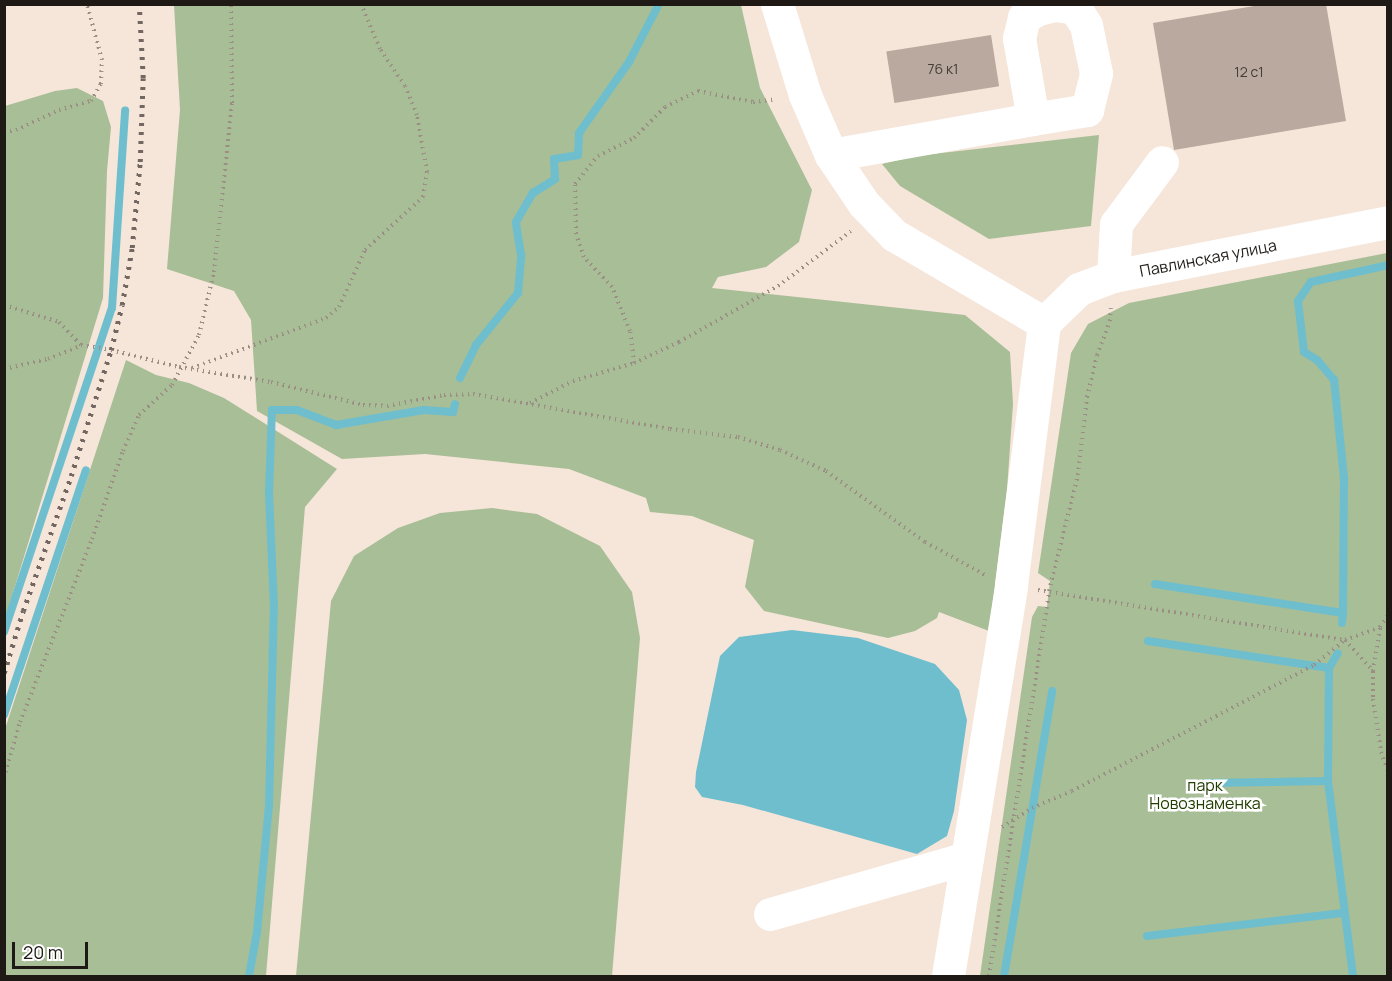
<!DOCTYPE html>
<html>
<head>
<meta charset="utf-8">
<style>
	body { margin:0 }
	#map { position:relative; width:1392px; height:981px; overflow:hidden; background:#f6e5d9; font-family:Manrope,sans-serif }
	div>[style] { position:absolute }
	.green>* { inset:0; background:#a8be97 }
	.water>* { inset:0; background:#6ebece }
	.stream>* { height:8px; margin:-4px; padding:0 4px; transform-origin:4px; border-radius:4px; background:#6ebece }
	.building>* { inset:0; background:#b9a99e; transform-origin:0 0 }
	.path>* { height:4px; margin-top:-2px; transform-origin:0; background:repeating-linear-gradient(90deg,#9a8e85 0 1.5px,transparent 0 6px) }
	.minor>* { height:33px; margin:-16.5px; padding:0 16.5px; transform-origin:16.5px; border-radius:16.5px; background:#fff }
	.rail>* { height:4.5px; margin-top:-2.25px; transform-origin:0; background:repeating-linear-gradient(90deg,#726861 0 3px,transparent 0 9px) }
	span { translate:-50% -50%; white-space:nowrap; text-align:center; line-height:1.15; -webkit-text-stroke:5px #fff; paint-order:stroke }
	.number-label { font-size:14px; color:#453d37 }
	.number-label span { -webkit-text-stroke-width:0 }
	.street-label { font-size:16px; color:#1e1915 }
	.park-label { font-size:16px; color:#213c00 }
	.frame { position:absolute; inset:0; border:6px solid #1e1915; pointer-events:none }
	.scale { position:absolute; left:12px; top:942px; width:76px; height:27px; box-sizing:border-box; border:3px solid #1e1915; border-top:0; padding-left:8px; font-size:18px; line-height:21px; white-space:nowrap; color:#1e1915; -webkit-text-stroke:4px #fff; paint-order:stroke }
</style>
</head>
<body>
<div id="map">
	<div class="green">
		<i style="clip-path:polygon(174px 5px,741px 5px,760px 88px,812px 190px,799px 242px,766px 267px,718px 277px,712px 288px,965px 315px,1010px 352px,1013px 404px,1007px 490px,989px 631px,939px 612px,937px 618px,915px 631px,888px 638px,764px 611px,745px 587px,754px 540px,692px 516px,650px 512px,646px 498px,569px 469px,425px 454px,342px 459px,257px 411px,251px 320px,234px 291px,167px 269px,180px 110px)"></i>
		<i style="clip-path:polygon(77px 88px,103px 101px,111px 127px,107px 171px,103px 298px,5px 619px,5px 106px,55px 91px)"></i>
		<i style="clip-path:polygon(1099px 135px,1091px 226px,989px 239px,900px 186px,882px 164px,915px 156px)"></i>
		<i style="clip-path:polygon(1387px 253px,1387px 976px,980px 976px,1032px 617px,1038px 606px,1047px 607px,1050px 581px,1038px 573px,1071px 353px,1088px 324px,1129px 303px)"></i>
		<i style="clip-path:polygon(126px 360px,156px 375px,189px 383px,224px 398px,337px 469px,305px 507px,266px 976px,5px 976px,5px 729px)"></i>
		<i style="clip-path:polygon(492px 508px,537px 514px,600px 546px,632px 592px,640px 638px,612px 976px,296px 976px,331px 601px,354px 556px,398px 528px,440px 513px)"></i>
	</div>
	<div class="water">
		<i style="clip-path:polygon(792px 630px,858px 638px,935px 664px,959px 690px,967px 720px,954px 811px,947px 836px,917px 854px,743px 805px,702px 797px,695px 787px,696px 772px,720px 656px,739px 637px)"></i>
	</div>
	<div class="stream">
		<i style="left:460px;top:378px;width:37px;rotate:-64deg"></i>
		<i style="left:476px;top:345px;width:67px;rotate:-51.1deg"></i>
		<i style="left:518px;top:293px;width:38px;rotate:-85deg"></i>
		<i style="left:521px;top:255px;width:33px;rotate:-99deg"></i>
		<i style="left:516px;top:222px;width:34px;rotate:-60deg"></i>
		<i style="left:533px;top:193px;width:26px;rotate:-32deg"></i>
		<i style="left:555px;top:179px;width:20px;rotate:-93deg"></i>
		<i style="left:554px;top:159px;width:24px;rotate:-9deg"></i>
		<i style="left:578px;top:155px;width:22px;rotate:-87deg"></i>
		<i style="left:579px;top:133px;width:87px;rotate:-54.8deg"></i>
		<i style="left:629px;top:62px;width:65px;rotate:-62.7deg"></i>
		<i style="left:1155px;top:584px;width:190px;rotate:8.8deg"></i>
		<i style="left:1343px;top:613px;width:10px;rotate:96deg"></i>
		<i style="left:1343px;top:613px;width:135px;rotate:-89.6deg"></i>
		<i style="left:1344px;top:478px;width:99px;rotate:-95.8deg"></i>
		<i style="left:1334px;top:380px;width:26px;rotate:-130deg"></i>
		<i style="left:1317px;top:360px;width:15px;rotate:-148deg"></i>
		<i style="left:1304px;top:352px;width:51px;rotate:-96.7deg"></i>
		<i style="left:1298px;top:301px;width:23px;rotate:-56deg"></i>
		<i style="left:1311px;top:282px;width:79px;rotate:-12.4deg"></i>
		<i style="left:4px;top:632px;width:342px;rotate:-71.6deg"></i>
		<i style="left:112px;top:308px;width:198px;rotate:-86.2deg"></i>
		<i style="left:1148px;top:641px;width:183px;rotate:8.5deg"></i>
		<i style="left:1329px;top:668px;width:113px;rotate:90.5deg"></i>
		<i style="left:1328px;top:781px;width:197px;rotate:82.7deg"></i>
		<i style="left:1329px;top:668px;width:17px;rotate:-59deg"></i>
		<i style="left:4px;top:715px;width:258px;rotate:-71.5deg"></i>
		<i style="left:1207px;top:783px;width:121px;rotate:-0.9deg"></i>
		<i style="left:1147px;top:936px;width:197px;rotate:-6.7deg"></i>
		<i style="left:249px;top:976px;width:45px;rotate:-79.7deg"></i>
		<i style="left:257px;top:932px;width:127px;rotate:-84.6deg"></i>
		<i style="left:269px;top:806px;width:199px;rotate:-88.6deg"></i>
		<i style="left:274px;top:607px;width:113px;rotate:-92.5deg"></i>
		<i style="left:269px;top:494px;width:84px;rotate:-88deg"></i>
		<i style="left:272px;top:410px;width:25px"></i>
		<i style="left:297px;top:410px;width:42px;rotate:21deg"></i>
		<i style="left:336px;top:425px;width:89px;rotate:-9.7deg"></i>
		<i style="left:424px;top:410px;width:29px;rotate:4deg"></i>
		<i style="left:453px;top:412px;width:8px;rotate:-76deg"></i>
		<i style="left:1004px;top:976px;width:289px;rotate:-80.4deg"></i>
	</div>
	<div class="building">
		<i style="clip-path:polygon(1266px 4px,1326px 4px,1346px 121px,1174px 150px,1153px 23px)"></i>
		<i style="left:991px;top:35px;width:52px;height:106px;rotate:81deg"></i>
	</div>
	<div class="path">
		<i style="left:4px;top:132px;width:12px;rotate:-9deg"></i>
		<i style="left:16px;top:130px;width:47px;rotate:-24.9deg"></i>
		<i style="left:59px;top:110px;width:33px;rotate:-16deg"></i>
		<i style="left:91px;top:101px;width:20px;rotate:-60deg"></i>
		<i style="left:101px;top:84px;width:24px;rotate:-88deg"></i>
		<i style="left:102px;top:60px;width:58px;rotate:-105deg"></i>
		<i style="left:4px;top:305px;width:58px;rotate:17.2deg"></i>
		<i style="left:59px;top:322px;width:32px;rotate:46deg"></i>
		<i style="left:81px;top:345px;width:30px;rotate:9deg"></i>
		<i style="left:111px;top:350px;width:70px;rotate:14deg"></i>
		<i style="left:179px;top:367px;width:93px;rotate:9.3deg"></i>
		<i style="left:271px;top:382px;width:95px;rotate:14deg"></i>
		<i style="left:363px;top:405px;width:24px;rotate:2deg"></i>
		<i style="left:387px;top:406px;width:58px;rotate:-10.9deg"></i>
		<i style="left:444px;top:395px;width:29px;rotate:-2deg"></i>
		<i style="left:473px;top:394px;width:200px;rotate:10.1deg"></i>
		<i style="left:670px;top:429px;width:68px;rotate:6.7deg"></i>
		<i style="left:738px;top:437px;width:44px;rotate:17.2deg"></i>
		<i style="left:780px;top:450px;width:51px;rotate:24.5deg"></i>
		<i style="left:826px;top:471px;width:122px;rotate:35.6deg"></i>
		<i style="left:925px;top:542px;width:68px;rotate:28.8deg"></i>
		<i style="left:634px;top:363px;width:32px;rotate:-97deg"></i>
		<i style="left:630px;top:331px;width:48px;rotate:-112.2deg"></i>
		<i style="left:612px;top:287px;width:41px;rotate:-133deg"></i>
		<i style="left:584px;top:257px;width:24px;rotate:-109deg"></i>
		<i style="left:576px;top:234px;width:50px;rotate:-91.1deg"></i>
		<i style="left:575px;top:184px;width:36px;rotate:-51deg"></i>
		<i style="left:598px;top:156px;width:40px;rotate:-26.6deg"></i>
		<i style="left:634px;top:138px;width:44px;rotate:-45deg"></i>
		<i style="left:665px;top:107px;width:37px;rotate:-26deg"></i>
		<i style="left:698px;top:91px;width:56px;rotate:11.3deg"></i>
		<i style="left:753px;top:102px;width:24px;rotate:-7deg"></i>
		<i style="left:192px;top:368px;width:143px;rotate:-20.5deg"></i>
		<i style="left:326px;top:318px;width:17px;rotate:-40deg"></i>
		<i style="left:339px;top:307px;width:63px;rotate:-65.5deg"></i>
		<i style="left:365px;top:250px;width:79px;rotate:-42.4deg"></i>
		<i style="left:423px;top:197px;width:25px;rotate:-81deg"></i>
		<i style="left:427px;top:172px;width:58px;rotate:-100deg"></i>
		<i style="left:417px;top:115px;width:31px;rotate:-112deg"></i>
		<i style="left:405px;top:86px;width:45px;rotate:-124deg"></i>
		<i style="left:380px;top:49px;width:49px;rotate:-112.9deg"></i>
		<i style="left:4px;top:369px;width:45px;rotate:-12.8deg"></i>
		<i style="left:48px;top:359px;width:35px;rotate:-22deg"></i>
		<i style="left:530px;top:403px;width:48px;rotate:-27.1deg"></i>
		<i style="left:573px;top:381px;width:64px;rotate:-16.4deg"></i>
		<i style="left:634px;top:363px;width:50px;rotate:-25deg"></i>
		<i style="left:679px;top:342px;width:114px;rotate:-29.5deg"></i>
		<i style="left:778px;top:286px;width:91px;rotate:-37deg"></i>
		<i style="left:1038px;top:590px;width:311px;rotate:9.3deg"></i>
		<i style="left:1345px;top:640px;width:42px;rotate:47.9deg"></i>
		<i style="left:1373px;top:671px;width:28px;rotate:90deg"></i>
		<i style="left:1373px;top:699px;width:54px;rotate:81.4deg"></i>
		<i style="left:1381px;top:752px;width:20px;rotate:70deg"></i>
		<i style="left:1373px;top:671px;width:44px;rotate:-80.8deg"></i>
		<i style="left:4px;top:778px;width:58px;rotate:-74.1deg"></i>
		<i style="left:20px;top:722px;width:197px;rotate:-68.5deg"></i>
		<i style="left:92px;top:539px;width:93px;rotate:-70.6deg"></i>
		<i style="left:123px;top:451px;width:39px;rotate:-66deg"></i>
		<i style="left:139px;top:415px;width:45px;rotate:-42.3deg"></i>
		<i style="left:172px;top:385px;width:57px;rotate:-61.6deg"></i>
		<i style="left:199px;top:335px;width:65px;rotate:-76.6deg"></i>
		<i style="left:214px;top:272px;width:170px;rotate:-83.9deg"></i>
		<i style="left:232px;top:103px;width:99px;rotate:-90.6deg"></i>
		<i style="left:1002px;top:827px;width:36px;rotate:-32deg"></i>
		<i style="left:1032px;top:808px;width:43px;rotate:-23deg"></i>
		<i style="left:1072px;top:791px;width:273px;rotate:-27.5deg"></i>
		<i style="left:1314px;top:665px;width:40px;rotate:-39deg"></i>
		<i style="left:1345px;top:640px;width:37px;rotate:-20deg"></i>
		<i style="left:1380px;top:627px;width:14px;rotate:-56deg"></i>
		<i style="left:989px;top:976px;width:390px;rotate:-81.1deg"></i>
		<i style="left:1049px;top:591px;width:120px;rotate:-76deg"></i>
		<i style="left:1078px;top:475px;width:79px;rotate:-83.4deg"></i>
		<i style="left:1087px;top:397px;width:43px;rotate:-76.6deg"></i>
		<i style="left:1097px;top:355px;width:36px;rotate:-69deg"></i>
		<i style="left:1110px;top:321px;width:13px;rotate:-86deg"></i>
	</div>
	<div class="minor">
		<i style="left:777px;top:4px;width:95px;rotate:72.9deg"></i>
		<i style="left:805px;top:95px;width:65px;rotate:66.6deg"></i>
		<i style="left:831px;top:155px;width:59px;rotate:56deg"></i>
		<i style="left:864px;top:204px;width:43px;rotate:45.9deg"></i>
		<i style="left:894px;top:235px;width:174px;rotate:30.4deg"></i>
		<i style="left:831px;top:155px;width:205px;rotate:-10.1deg"></i>
		<i style="left:1033px;top:119px;width:55px;rotate:-9.5deg"></i>
		<i style="left:1087px;top:110px;width:38px;rotate:-76deg"></i>
		<i style="left:1096px;top:73px;width:49px;rotate:-101.8deg"></i>
		<i style="left:1086px;top:25px;width:20px;rotate:-123deg"></i>
		<i style="left:1075px;top:8px;width:20px;rotate:-171deg"></i>
		<i style="left:1055px;top:5px;width:17px;rotate:167deg"></i>
		<i style="left:1038px;top:9px;width:16px;rotate:150deg"></i>
		<i style="left:1024px;top:17px;width:22px;rotate:103deg"></i>
		<i style="left:1019px;top:38px;width:82px;rotate:80.2deg"></i>
		<i style="left:1113px;top:276px;width:52px;rotate:-86.7deg"></i>
		<i style="left:1116px;top:224px;width:77px;rotate:-53.4deg"></i>
		<i style="left:1044px;top:323px;width:49px;rotate:-44.2deg"></i>
		<i style="left:1079px;top:289px;width:36px;rotate:-21deg"></i>
		<i style="left:1113px;top:276px;width:280px;rotate:-11.1deg"></i>
		<i style="left:770px;top:914px;width:205px;rotate:-15.9deg"></i>
		<i style="left:948px;top:976px;width:396px;rotate:-80.8deg"></i>
		<i style="left:1011px;top:585px;width:264px;rotate:-82.8deg"></i>
	</div>
	<div class="rail">
		<i style="left:4px;top:673px;width:65px;rotate:-73deg"></i>
		<i style="left:23px;top:611px;width:143px;rotate:-70.4deg"></i>
		<i style="left:71px;top:476px;width:132px;rotate:-72.4deg"></i>
		<i style="left:111px;top:350px;width:46px;rotate:-76.3deg"></i>
		<i style="left:122px;top:305px;width:58px;rotate:-80deg"></i>
		<i style="left:132px;top:248px;width:86px;rotate:-84.7deg"></i>
		<i style="left:140px;top:162px;width:84px;rotate:-88deg"></i>
		<i style="left:143px;top:78px;width:74px;rotate:-93.1deg"></i>
	</div>
	<div class="number-label">
		<span style="left:943px;top:69px">76 к1</span>
		<span style="left:1249px;top:72px">12 с1</span>
	</div>
	<div class="street-label">
		<span style="left:1208px;top:258px;rotate:-11deg">Павлинская улица</span>
	</div>
	<div class="park-label">
		<span style="left:1205px;top:794px">парк<br>Новознаменка</span>
	</div>
	<div class="frame"></div>
	<div class="scale">20 m</div>
</div>
</body>
</html>
